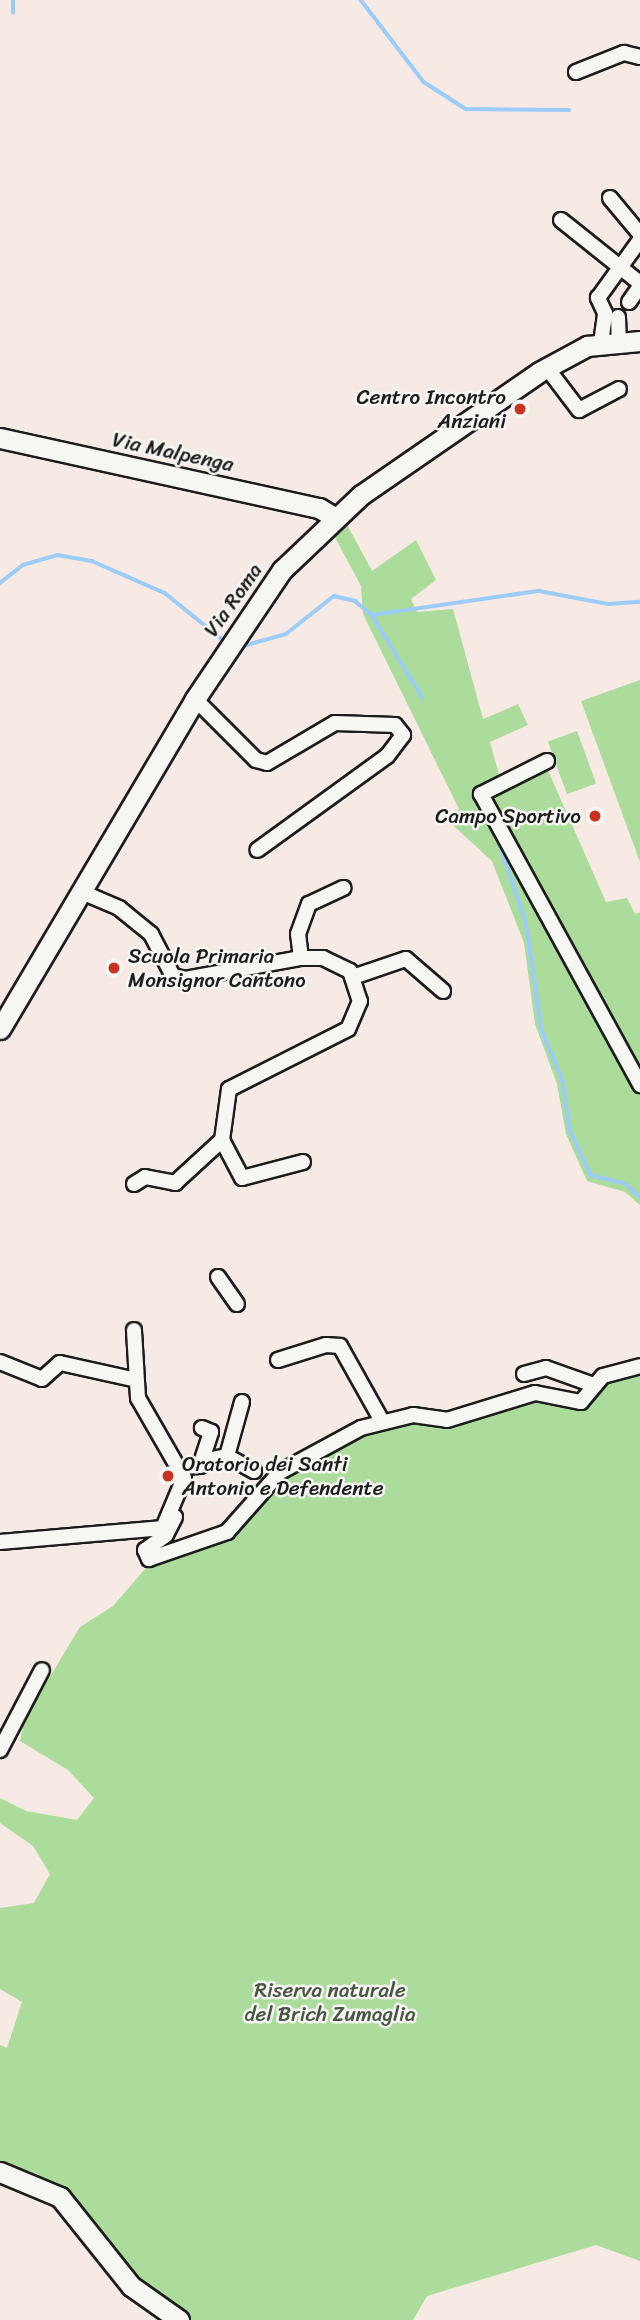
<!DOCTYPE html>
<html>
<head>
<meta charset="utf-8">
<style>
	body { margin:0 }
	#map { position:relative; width:640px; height:2320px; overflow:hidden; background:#f7e9e3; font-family:Sriracha,sans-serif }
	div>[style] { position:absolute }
	.green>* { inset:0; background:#acdc9c; transform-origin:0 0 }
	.stream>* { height:3.5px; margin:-1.75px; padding:0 1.75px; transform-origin:1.75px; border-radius:1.75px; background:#9cccf8 }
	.roads { filter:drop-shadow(2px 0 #1c1c1c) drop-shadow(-2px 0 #1c1c1c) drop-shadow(0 2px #1c1c1c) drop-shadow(0 -2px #1c1c1c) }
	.street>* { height:14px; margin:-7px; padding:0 7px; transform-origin:7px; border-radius:7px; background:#f6f6f2 }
	.secondary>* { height:19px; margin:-9.5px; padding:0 9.5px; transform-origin:9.5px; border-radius:9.5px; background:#f6f6f2 }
	.dots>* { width:19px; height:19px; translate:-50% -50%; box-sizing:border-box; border:4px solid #f6f6f2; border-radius:50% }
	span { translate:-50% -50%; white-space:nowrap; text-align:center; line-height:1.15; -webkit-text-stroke:5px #f6f6f2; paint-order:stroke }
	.poi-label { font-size:21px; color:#1c1c1c }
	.right { translate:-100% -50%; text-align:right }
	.left { translate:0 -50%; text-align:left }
	.street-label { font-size:21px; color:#1c1c1c }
	.park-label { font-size:21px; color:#475642 }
</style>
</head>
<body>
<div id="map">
	<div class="green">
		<i style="clip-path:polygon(344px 519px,372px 571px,416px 540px,436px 580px,411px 599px,417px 612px,453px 609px,483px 719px,518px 704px,528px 725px,490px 742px,500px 778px,543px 759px,606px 902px,627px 898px,635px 914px,640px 912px,640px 1205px,625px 1192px,587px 1181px,566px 1134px,557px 1084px,535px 1024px,524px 943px,492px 861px,446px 819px,459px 809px,363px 614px,361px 586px,331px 530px)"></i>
		<i style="clip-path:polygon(640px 680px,640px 862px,581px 701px)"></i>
		<i style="left:577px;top:731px;width:56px;height:31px;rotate:70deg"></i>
		<i style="clip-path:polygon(640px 1371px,640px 2261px,596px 2245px,427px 2296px,413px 2320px,188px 2320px,132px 2282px,96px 2232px,0 2168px,0 2045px,7px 2048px,22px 2002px,0 1989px,0 1908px,34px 1903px,50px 1874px,33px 1846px,0 1823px,0 1798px,26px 1811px,77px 1820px,94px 1798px,68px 1770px,20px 1741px,25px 1718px,80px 1627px,113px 1606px,152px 1561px,226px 1537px,283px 1475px,385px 1424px,536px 1397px,570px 1406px,603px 1380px)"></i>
	</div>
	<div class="stream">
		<i style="left:361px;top:0;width:103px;rotate:52.5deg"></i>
		<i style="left:424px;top:82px;width:50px;rotate:32.7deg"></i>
		<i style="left:466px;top:109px;width:103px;rotate:0.6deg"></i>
		<i style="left:13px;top:13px;width:13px;rotate:-90deg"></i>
		<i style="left:0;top:583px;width:29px;rotate:-38deg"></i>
		<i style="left:23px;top:565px;width:36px;rotate:-16deg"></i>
		<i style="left:58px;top:555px;width:35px;rotate:10deg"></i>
		<i style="left:92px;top:561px;width:80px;rotate:23.7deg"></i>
		<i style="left:165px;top:593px;width:80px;rotate:38.9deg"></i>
		<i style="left:372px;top:615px;width:97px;rotate:58.4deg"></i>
		<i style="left:236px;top:648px;width:52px;rotate:-15.6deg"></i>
		<i style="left:286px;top:634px;width:61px;rotate:-38.4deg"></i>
		<i style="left:334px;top:596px;width:22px;rotate:13deg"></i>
		<i style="left:355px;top:601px;width:22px;rotate:39deg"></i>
		<i style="left:372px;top:615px;width:169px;rotate:-8.2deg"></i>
		<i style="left:539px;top:591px;width:70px;rotate:10.7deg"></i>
		<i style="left:608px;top:604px;width:32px;rotate:-4deg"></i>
		<i style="left:499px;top:841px;width:85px;rotate:71.6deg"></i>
		<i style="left:526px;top:922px;width:110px;rotate:81.6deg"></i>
		<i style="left:542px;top:1031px;width:54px;rotate:67.2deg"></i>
		<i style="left:563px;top:1081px;width:49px;rotate:81.9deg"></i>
		<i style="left:570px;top:1130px;width:50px;rotate:65deg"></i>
		<i style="left:591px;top:1175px;width:36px;rotate:14deg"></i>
		<i style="left:626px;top:1184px;width:19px;rotate:43deg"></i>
	</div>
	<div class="roads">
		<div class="street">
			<i style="left:576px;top:72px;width:52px;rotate:-21.6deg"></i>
			<i style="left:624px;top:53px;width:16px;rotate:14deg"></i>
			<i style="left:610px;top:198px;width:47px;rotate:50.2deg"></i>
			<i style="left:561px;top:220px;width:101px;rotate:38.6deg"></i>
			<i style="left:629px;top:302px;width:19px;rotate:-55deg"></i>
			<i style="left:618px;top:317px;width:23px;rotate:88deg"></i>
			<i style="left:601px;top:343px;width:30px;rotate:-82deg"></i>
			<i style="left:605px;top:313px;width:17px;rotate:-115deg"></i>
			<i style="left:598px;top:298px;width:72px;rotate:-54.1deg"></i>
			<i style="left:547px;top:368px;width:53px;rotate:52.7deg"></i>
			<i style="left:579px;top:410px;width:45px;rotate:-27.7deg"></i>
			<i style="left:195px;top:699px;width:86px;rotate:45deg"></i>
			<i style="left:256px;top:760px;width:11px;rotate:15deg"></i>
			<i style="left:267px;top:763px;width:79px;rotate:-30.5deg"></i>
			<i style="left:335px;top:723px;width:60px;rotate:1.9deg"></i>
			<i style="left:395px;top:725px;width:13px;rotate:51deg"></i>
			<i style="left:403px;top:735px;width:26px;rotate:127deg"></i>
			<i style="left:387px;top:756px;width:160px;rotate:144.1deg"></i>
			<i style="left:547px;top:761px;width:74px;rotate:153.4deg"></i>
			<i style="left:481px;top:794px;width:332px;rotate:61.3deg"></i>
			<i style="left:84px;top:893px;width:38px;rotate:23deg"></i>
			<i style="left:119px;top:908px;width:41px;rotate:39.1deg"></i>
			<i style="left:151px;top:934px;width:47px;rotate:62.4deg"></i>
			<i style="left:173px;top:976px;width:12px;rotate:14deg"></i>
			<i style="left:185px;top:979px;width:118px;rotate:-10.3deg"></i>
			<i style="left:301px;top:958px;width:22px"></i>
			<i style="left:323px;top:958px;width:30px;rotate:26deg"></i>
			<i style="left:350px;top:971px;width:32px;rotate:72deg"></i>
			<i style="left:360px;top:1001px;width:30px;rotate:113deg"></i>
			<i style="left:348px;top:1029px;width:133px;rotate:153.2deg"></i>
			<i style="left:229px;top:1089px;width:51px;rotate:97.8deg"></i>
			<i style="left:222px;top:1140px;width:43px;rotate:62.2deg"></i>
			<i style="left:242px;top:1178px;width:63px;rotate:-14.7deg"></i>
			<i style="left:301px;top:958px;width:24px;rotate:-97deg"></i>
			<i style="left:298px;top:934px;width:32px;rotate:-70deg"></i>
			<i style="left:309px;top:904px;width:38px;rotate:-25deg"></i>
			<i style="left:353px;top:977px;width:56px;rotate:-18.8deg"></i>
			<i style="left:406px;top:959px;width:49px;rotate:40.9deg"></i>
			<i style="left:134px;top:1184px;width:13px;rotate:-32deg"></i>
			<i style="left:145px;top:1177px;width:31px;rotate:11deg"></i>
			<i style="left:175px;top:1183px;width:64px;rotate:-42.5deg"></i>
			<i style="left:218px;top:1277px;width:33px;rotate:55deg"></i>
			<i style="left:278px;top:1360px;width:50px;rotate:-17.4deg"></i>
			<i style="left:326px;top:1345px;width:14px;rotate:4deg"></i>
			<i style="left:340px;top:1346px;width:86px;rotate:60.8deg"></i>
			<i style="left:0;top:1362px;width:45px;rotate:22deg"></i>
			<i style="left:42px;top:1379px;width:24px;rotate:-42deg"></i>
			<i style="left:60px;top:1363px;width:74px;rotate:12.5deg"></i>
			<i style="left:524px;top:1374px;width:23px;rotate:-15deg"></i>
			<i style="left:546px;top:1368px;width:48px;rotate:19.6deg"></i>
			<i style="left:227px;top:1456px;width:31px;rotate:29deg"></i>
			<i style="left:202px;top:1461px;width:25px;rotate:-11deg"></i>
			<i style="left:227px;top:1456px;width:56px;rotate:-74.5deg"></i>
			<i style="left:182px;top:1467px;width:18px;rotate:-3deg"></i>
			<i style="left:200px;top:1466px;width:36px;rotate:-72deg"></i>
			<i style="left:211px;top:1432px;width:10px;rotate:-156deg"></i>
			<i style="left:170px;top:1513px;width:6px;rotate:39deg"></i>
			<i style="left:175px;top:1517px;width:20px;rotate:117deg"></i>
			<i style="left:166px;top:1535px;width:26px;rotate:144deg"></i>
			<i style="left:145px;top:1550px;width:10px;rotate:66deg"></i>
			<i style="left:149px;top:1559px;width:83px;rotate:-19.1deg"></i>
			<i style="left:227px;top:1532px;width:80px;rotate:-48.5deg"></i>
			<i style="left:280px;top:1472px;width:92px;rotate:-28.5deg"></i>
			<i style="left:361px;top:1428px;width:54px;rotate:-14deg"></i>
			<i style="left:413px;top:1415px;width:34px;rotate:8deg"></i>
			<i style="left:447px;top:1420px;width:92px;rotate:-17.1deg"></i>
			<i style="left:535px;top:1393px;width:47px;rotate:11.1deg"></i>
			<i style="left:581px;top:1402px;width:34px;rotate:-50deg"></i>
			<i style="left:603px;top:1376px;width:38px;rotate:-15deg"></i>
			<i style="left:0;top:1542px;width:164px;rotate:-4.9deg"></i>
			<i style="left:163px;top:1528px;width:54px;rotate:-67.2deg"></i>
			<i style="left:184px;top:1478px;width:92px;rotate:-119.9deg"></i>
			<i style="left:138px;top:1398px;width:68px;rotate:-93.4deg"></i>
			<i style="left:0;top:1750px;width:90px;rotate:-62.3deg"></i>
		</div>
		<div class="secondary">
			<i style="left:0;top:438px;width:327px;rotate:12.4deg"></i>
			<i style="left:319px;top:508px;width:17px;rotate:31deg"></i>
			<i style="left:0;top:1029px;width:383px;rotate:-59.4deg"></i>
			<i style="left:195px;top:699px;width:156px;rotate:-56deg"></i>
			<i style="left:282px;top:570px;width:109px;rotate:-43.5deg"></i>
			<i style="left:361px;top:495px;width:216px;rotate:-34.6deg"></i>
			<i style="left:539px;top:372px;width:55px;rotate:-28.4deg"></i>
			<i style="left:587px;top:346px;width:53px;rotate:-5.4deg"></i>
			<i style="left:0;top:2172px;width:65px;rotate:22.6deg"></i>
			<i style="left:60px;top:2197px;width:114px;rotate:51.4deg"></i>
			<i style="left:131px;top:2286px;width:59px;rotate:35.3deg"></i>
		</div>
	</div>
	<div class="dots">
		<i style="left:520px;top:409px;background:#c8321e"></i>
		<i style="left:595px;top:816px;background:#c8321e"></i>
		<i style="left:114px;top:968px;background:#c8321e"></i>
		<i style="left:168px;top:1476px;background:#c8321e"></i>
	</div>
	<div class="poi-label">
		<span class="right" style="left:506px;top:409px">Centro Incontro<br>Anziani</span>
		<span class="right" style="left:581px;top:816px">Campo Sportivo</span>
		<span class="left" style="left:128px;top:968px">Scuola Primaria<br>Monsignor Cantono</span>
		<span class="left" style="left:182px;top:1476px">Oratorio dei Santi<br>Antonio e Defendente</span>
	</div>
	<div class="street-label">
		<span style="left:173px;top:452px;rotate:12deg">Via Malpenga</span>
		<span style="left:233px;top:600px;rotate:-55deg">Via Roma</span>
	</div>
	<div class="park-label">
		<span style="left:330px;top:2002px">Riserva naturale<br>del Brich Zumaglia</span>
	</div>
</div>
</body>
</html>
